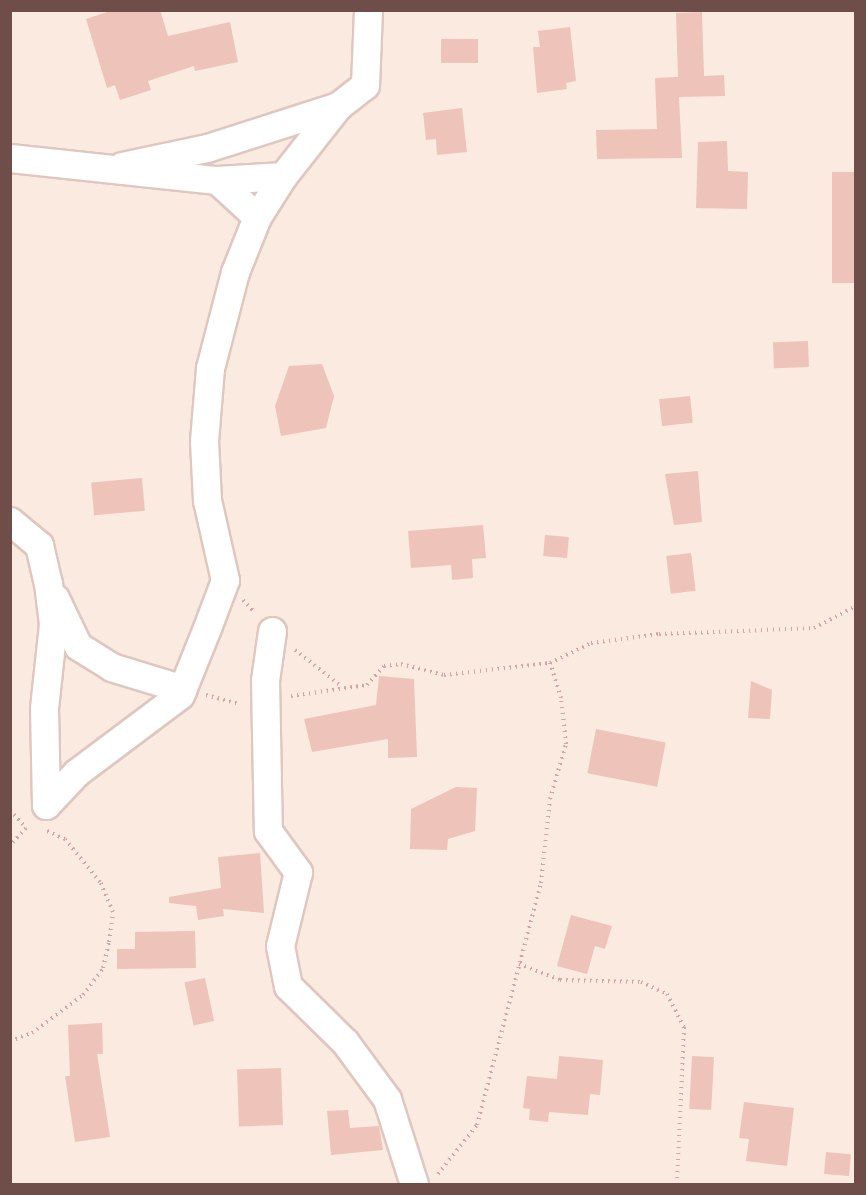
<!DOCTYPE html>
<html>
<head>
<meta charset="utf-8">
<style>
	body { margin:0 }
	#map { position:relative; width:866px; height:1195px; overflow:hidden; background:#faeae0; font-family:"Varela Round",sans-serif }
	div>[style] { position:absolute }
	.building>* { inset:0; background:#eec3ba; transform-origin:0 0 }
	.path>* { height:4px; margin-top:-2px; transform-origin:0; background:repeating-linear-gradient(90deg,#d2a69e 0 1.5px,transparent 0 6px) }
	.roads { filter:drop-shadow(2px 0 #dfc7c0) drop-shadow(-2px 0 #dfc7c0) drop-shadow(0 2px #dfc7c0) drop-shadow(0 -2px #dfc7c0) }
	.minor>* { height:27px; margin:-13.5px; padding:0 13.5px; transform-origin:13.5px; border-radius:13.5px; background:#fff }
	span { translate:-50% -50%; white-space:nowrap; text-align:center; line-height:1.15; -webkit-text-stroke:4.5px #feefe6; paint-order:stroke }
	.frame { position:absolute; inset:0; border:12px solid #6f4e49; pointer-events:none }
</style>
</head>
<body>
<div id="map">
	<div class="building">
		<i style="clip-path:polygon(113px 10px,160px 10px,168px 36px,230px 22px,238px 62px,195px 71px,194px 66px,148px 81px,151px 90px,120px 100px,115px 85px,107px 88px,86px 19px)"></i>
		<i style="clip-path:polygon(702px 12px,704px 76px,724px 75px,725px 96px,679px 97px,682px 158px,597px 159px,596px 130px,657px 129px,655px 78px,678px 77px,676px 13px)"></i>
		<i style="clip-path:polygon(570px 27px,576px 81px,566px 83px,567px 89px,537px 93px,533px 47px,540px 47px,538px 31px)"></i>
		<i style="left:441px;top:39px;width:37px;height:24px"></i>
		<i style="clip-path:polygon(462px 108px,467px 152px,437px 155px,436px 139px,426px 140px,423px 113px)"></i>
		<i style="clip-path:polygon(727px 141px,728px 171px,748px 172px,747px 209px,696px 208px,698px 142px)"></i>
		<i style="left:832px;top:172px;width:23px;height:111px"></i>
		<i style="left:808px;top:341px;width:26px;height:35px;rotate:88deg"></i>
		<i style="clip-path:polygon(322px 364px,334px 396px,326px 428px,281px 436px,275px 406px,289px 366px)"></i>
		<i style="left:690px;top:396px;width:27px;height:31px;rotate:84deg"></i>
		<i style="clip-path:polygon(698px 471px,702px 522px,674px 525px,665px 474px)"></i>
		<i style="left:142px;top:478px;width:33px;height:51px;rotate:85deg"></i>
		<i style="clip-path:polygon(483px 525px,486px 558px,472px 559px,473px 578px,452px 580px,451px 565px,411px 568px,408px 531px)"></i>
		<i style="left:545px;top:535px;width:24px;height:21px;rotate:5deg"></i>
		<i style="left:691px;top:553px;width:38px;height:25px;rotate:83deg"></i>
		<i style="clip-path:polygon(379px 676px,414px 679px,417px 757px,388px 758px,388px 739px,312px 752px,304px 719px,376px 705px)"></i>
		<i style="clip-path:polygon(751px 681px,772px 690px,770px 719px,748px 718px)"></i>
		<i style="left:596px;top:729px;width:71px;height:45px;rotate:11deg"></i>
		<i style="clip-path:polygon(456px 787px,477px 788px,475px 831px,448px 839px,447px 850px,410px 849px,411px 809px)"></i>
		<i style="clip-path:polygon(260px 853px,264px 913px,223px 909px,224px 916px,198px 920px,196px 906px,169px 903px,169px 897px,221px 888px,218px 857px)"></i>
		<i style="clip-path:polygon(571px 915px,612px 926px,605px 949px,595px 946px,587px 974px,557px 966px)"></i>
		<i style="clip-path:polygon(195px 931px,196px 968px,117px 969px,117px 949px,135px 949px,135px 932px)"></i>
		<i style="left:205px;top:978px;width:44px;height:21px;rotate:78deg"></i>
		<i style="clip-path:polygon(102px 1023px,103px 1054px,97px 1054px,110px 1137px,75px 1142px,65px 1076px,70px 1076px,68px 1025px)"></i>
		<i style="clip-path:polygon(559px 1056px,603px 1060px,600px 1095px,590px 1094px,588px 1115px,549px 1112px,548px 1122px,529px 1120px,530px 1109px,523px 1108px,527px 1076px,557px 1079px)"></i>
		<i style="left:692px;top:1056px;width:22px;height:53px;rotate:3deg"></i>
		<i style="left:281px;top:1068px;width:57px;height:44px;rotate:88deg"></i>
		<i style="clip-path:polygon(744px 1102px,794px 1108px,787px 1166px,746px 1161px,749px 1139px,739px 1138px)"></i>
		<i style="clip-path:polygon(348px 1110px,350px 1128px,379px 1126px,383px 1150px,331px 1155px,327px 1111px)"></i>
		<i style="left:826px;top:1152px;width:25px;height:22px;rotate:5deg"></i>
	</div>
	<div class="path">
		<i style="left:243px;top:600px;width:16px;rotate:47deg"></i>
		<i style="left:295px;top:650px;width:58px;rotate:38deg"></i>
		<i style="left:206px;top:695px;width:35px;rotate:15deg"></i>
		<i style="left:291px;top:696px;width:77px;rotate:-8.2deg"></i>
		<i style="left:367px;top:685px;width:25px;rotate:-48deg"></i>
		<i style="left:384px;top:666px;width:17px;rotate:-7deg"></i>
		<i style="left:401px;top:664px;width:44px;rotate:14.3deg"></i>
		<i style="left:444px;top:675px;width:107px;rotate:-6.5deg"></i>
		<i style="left:550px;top:663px;width:46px;rotate:-26deg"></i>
		<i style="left:591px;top:643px;width:69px;rotate:-7.5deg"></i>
		<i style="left:659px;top:634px;width:155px;rotate:-2.2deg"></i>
		<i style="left:814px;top:628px;width:47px;rotate:-27.6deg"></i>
		<i style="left:10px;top:810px;width:24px;rotate:48deg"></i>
		<i style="left:26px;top:828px;width:23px;rotate:133deg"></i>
		<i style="left:519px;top:964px;width:44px;rotate:21.3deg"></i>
		<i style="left:560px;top:980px;width:81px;rotate:1.4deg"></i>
		<i style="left:641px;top:982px;width:29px;rotate:25deg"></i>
		<i style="left:667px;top:994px;width:37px;rotate:63deg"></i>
		<i style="left:684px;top:1027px;width:157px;rotate:92.6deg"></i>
		<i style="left:10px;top:1041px;width:23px;rotate:-20deg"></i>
		<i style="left:32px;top:1033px;width:64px;rotate:-36.7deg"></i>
		<i style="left:83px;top:995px;width:34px;rotate:-53deg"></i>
		<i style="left:103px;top:968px;width:27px;rotate:-77deg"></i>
		<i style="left:109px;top:942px;width:30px;rotate:-82deg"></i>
		<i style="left:113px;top:912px;width:33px;rotate:-113deg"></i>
		<i style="left:100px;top:882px;width:55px;rotate:-129.1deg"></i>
		<i style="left:65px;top:839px;width:20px;rotate:-156deg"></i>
		<i style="left:438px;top:1174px;width:63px;rotate:-51.5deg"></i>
		<i style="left:477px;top:1125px;width:250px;rotate:-75.2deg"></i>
		<i style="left:541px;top:883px;width:84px;rotate:-83.9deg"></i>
		<i style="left:550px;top:799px;width:57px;rotate:-73.8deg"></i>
		<i style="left:566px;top:744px;width:46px;rotate:-96.2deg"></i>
		<i style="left:561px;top:698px;width:37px;rotate:-107deg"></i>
	</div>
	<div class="roads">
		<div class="minor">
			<i style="left:10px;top:158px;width:208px;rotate:6.1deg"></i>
			<i style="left:217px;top:180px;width:54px;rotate:42.8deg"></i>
			<i style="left:122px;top:166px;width:87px;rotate:-12deg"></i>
			<i style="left:207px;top:148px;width:138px;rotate:-17.8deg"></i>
			<i style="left:338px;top:106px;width:34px;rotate:-38deg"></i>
			<i style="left:365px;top:85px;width:75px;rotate:-87.7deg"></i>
			<i style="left:217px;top:180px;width:66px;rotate:-3.5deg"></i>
			<i style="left:283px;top:176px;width:89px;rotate:-51.8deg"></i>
			<i style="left:10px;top:521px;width:38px;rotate:40deg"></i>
			<i style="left:39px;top:545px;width:39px;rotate:77deg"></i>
			<i style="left:48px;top:583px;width:41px;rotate:83deg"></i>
			<i style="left:53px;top:624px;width:84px;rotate:96.1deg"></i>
			<i style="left:44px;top:708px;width:97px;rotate:88.8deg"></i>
			<i style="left:46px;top:805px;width:44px;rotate:-46.8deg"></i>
			<i style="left:76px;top:773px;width:130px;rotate:-36.9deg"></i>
			<i style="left:180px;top:695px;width:72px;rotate:-68.1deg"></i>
			<i style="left:207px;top:628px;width:51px;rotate:-69.4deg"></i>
			<i style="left:225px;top:580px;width:82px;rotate:-102.7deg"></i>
			<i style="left:207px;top:500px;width:59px;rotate:-92.9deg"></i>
			<i style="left:204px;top:441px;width:73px;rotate:-85.3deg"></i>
			<i style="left:210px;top:368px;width:99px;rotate:-75.4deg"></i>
			<i style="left:235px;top:272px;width:59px;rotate:-68.2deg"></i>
			<i style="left:257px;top:217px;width:49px;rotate:-57.6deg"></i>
			<i style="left:55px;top:598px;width:53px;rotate:64.4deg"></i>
			<i style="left:78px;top:646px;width:39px;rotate:32deg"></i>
			<i style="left:111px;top:667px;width:75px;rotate:17deg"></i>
			<i style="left:272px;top:631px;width:49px;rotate:98.1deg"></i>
			<i style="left:265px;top:680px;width:151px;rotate:88.9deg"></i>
			<i style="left:268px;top:831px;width:51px;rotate:53.8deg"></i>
			<i style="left:298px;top:872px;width:76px;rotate:103.7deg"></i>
			<i style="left:280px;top:946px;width:41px;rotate:78.7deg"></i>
			<i style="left:288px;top:986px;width:80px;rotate:44.5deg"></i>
			<i style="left:345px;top:1042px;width:71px;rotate:53.6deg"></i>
			<i style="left:387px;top:1099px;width:89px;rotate:72.4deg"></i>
		</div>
	</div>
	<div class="frame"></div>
</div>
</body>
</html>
